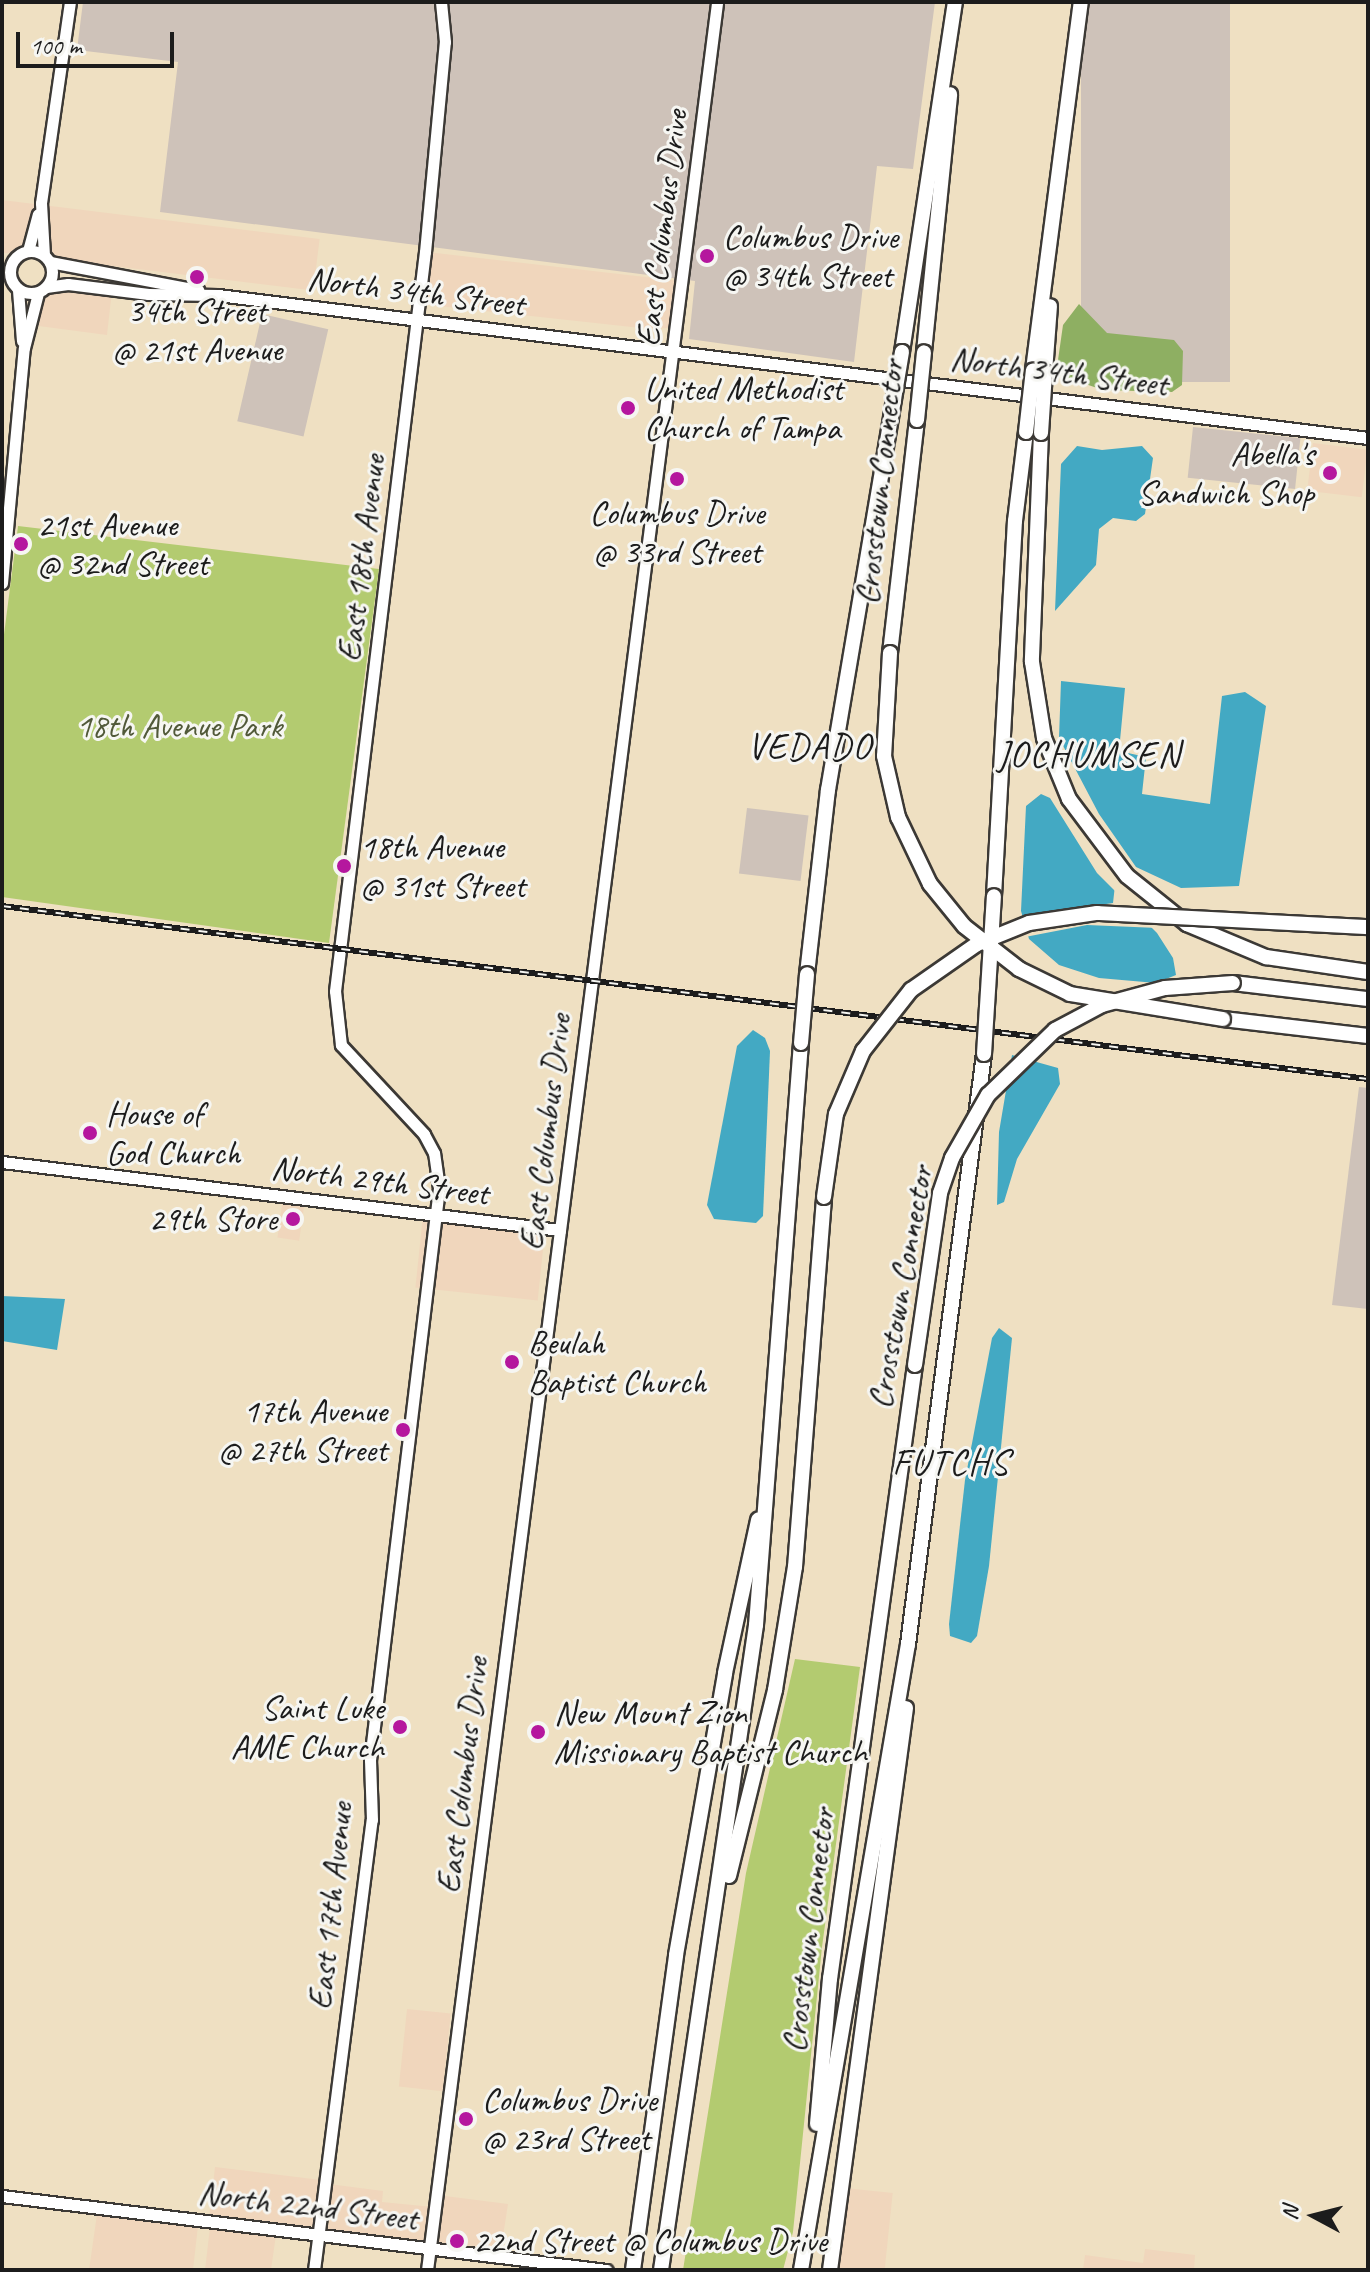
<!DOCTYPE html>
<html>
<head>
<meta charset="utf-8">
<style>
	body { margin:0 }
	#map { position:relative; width:1370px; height:2272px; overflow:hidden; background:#efe0c2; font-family:Caveat,sans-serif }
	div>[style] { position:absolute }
	.built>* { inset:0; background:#f0d6bc; transform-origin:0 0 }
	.industrial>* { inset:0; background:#cec2b9; transform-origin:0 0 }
	.green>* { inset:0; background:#b3cb70 }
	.forest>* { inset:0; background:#8eaf62 }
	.water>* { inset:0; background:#43a9c3 }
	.pier>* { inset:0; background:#efe0c2 }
	.roads { filter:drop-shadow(2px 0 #3c3935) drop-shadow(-2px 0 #3c3935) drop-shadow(0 2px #3c3935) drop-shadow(0 -2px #3c3935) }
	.secondary>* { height:11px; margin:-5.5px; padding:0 5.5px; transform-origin:5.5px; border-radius:5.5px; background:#fff }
	.secondary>.ring { margin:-5.5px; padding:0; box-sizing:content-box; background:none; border:11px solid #fff; border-radius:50% }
	.highway>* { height:14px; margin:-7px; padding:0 7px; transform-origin:7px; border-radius:7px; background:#fff }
	.rail>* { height:6px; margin-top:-3px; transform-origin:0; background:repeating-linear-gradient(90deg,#f6f6f2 0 9px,#1c1c1c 0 18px); box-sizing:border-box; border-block:2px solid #1c1c1c }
	.bridges { filter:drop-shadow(2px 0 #3c3935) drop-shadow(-2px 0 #3c3935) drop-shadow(0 2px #3c3935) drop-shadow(0 -2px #3c3935) }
	.highway-bridge>* { height:14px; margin:-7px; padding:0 7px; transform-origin:7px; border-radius:7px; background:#fff }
	.dots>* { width:22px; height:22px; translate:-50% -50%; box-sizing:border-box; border:4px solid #f6f6f2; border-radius:50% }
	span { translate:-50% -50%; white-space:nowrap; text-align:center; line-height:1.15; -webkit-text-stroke:6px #f6f6f2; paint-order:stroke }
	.street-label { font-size:34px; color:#1c1c1c }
	.poi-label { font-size:34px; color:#1c1c1c }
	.left { translate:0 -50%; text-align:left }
	.right { translate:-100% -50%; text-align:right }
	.park-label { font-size:34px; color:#515939 }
	.neighbourhood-label { font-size:36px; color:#1c1c1c; letter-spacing:2px }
	.frame { position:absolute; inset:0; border:4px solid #1c1c1c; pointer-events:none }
	.north { position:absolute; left:1274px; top:2176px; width:80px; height:80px; -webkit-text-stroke:6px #f6f6f2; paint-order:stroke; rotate:277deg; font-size:22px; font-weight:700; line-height:32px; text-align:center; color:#1c1c1c }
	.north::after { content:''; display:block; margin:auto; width:28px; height:36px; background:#1c1c1c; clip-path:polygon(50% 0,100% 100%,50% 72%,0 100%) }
	.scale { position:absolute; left:16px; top:32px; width:158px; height:36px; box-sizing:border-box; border:4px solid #1c1c1c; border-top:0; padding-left:10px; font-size:24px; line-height:28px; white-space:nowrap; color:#1c1c1c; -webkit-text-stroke:6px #f6f6f2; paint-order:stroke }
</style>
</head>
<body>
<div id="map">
	<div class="built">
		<i style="left:2px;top:200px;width:320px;height:52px;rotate:7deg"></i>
		<i style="clip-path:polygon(427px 252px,680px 281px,673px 322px,667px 328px,650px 329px,420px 304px)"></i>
		<i style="clip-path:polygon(79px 287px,112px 291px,107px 335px,31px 325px,45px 294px)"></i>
		<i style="left:1313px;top:443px;width:55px;height:48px;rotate:7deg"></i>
		<i style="left:283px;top:1198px;width:22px;height:40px;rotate:8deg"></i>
		<i style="left:423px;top:1215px;width:123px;height:73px;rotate:6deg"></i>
		<i style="left:407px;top:2009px;width:44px;height:78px;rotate:6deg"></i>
		<i style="clip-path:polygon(215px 2167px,321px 2180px,315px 2223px,307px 2229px,209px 2218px)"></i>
		<i style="clip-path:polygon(329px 2184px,383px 2191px,382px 2202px,443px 2208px,445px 2196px,508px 2204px,501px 2249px,324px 2230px)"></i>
		<i style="left:845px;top:2188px;width:48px;height:83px;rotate:6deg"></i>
		<i style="clip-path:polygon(97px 2214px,198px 2226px,193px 2270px,89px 2270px)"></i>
		<i style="clip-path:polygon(210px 2227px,276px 2235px,271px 2270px,205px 2270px)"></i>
		<i style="clip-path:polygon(1145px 2249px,1195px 2255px,1194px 2270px,1083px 2270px,1085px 2255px,1143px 2263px)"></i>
	</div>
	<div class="industrial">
		<i style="clip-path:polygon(83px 2px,935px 2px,913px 169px,877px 166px,854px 362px,689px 339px,695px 281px,160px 212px,178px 62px,77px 50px)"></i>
		<i style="left:1081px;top:2px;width:149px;height:380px"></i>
		<i style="left:262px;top:314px;width:68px;height:110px;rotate:13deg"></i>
		<i style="left:1193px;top:427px;width:108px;height:51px;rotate:6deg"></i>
		<i style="left:747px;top:808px;width:62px;height:66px;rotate:7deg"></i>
		<i style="clip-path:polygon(1359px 1087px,1368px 1088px,1368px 1309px,1332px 1305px)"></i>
	</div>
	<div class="green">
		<i style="clip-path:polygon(18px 526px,379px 569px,329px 943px,2px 897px,2px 650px)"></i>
		<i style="clip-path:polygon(795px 1659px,860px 1667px,822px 1947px,793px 2232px,783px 2270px,683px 2270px,746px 1873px)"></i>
	</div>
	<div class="forest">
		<i style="clip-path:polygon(1079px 304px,1107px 333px,1174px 340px,1183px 351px,1182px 385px,1172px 392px,1103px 390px,1056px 374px,1063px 325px)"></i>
	</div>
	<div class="water">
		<i style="clip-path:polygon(1077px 446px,1102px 450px,1142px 446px,1153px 458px,1145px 514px,1136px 521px,1113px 518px,1099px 529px,1096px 565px,1055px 611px,1061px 464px)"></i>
		<i style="clip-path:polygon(1061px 681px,1125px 688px,1119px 751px,1146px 757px,1142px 794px,1210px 804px,1222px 696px,1245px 692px,1266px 706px,1239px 886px,1181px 888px,1136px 867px,1099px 814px,1059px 738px)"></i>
		<i style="clip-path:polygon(1041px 794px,1050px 798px,1097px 873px,1157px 933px,1173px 958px,1176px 975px,1156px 983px,1099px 978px,1059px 965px,1029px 939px,1021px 911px,1026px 806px)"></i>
		<i style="clip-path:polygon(753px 1030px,765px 1038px,770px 1051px,763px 1216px,756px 1223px,714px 1219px,707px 1205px,737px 1046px)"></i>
		<i style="clip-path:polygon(1012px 1055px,1058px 1068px,1060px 1084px,1017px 1159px,1004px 1202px,997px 1205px,999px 1132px)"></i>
		<i style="clip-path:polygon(2px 1296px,65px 1299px,57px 1350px,2px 1341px)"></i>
		<i style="clip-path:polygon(999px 1328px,1012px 1338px,989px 1566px,977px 1636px,971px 1643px,950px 1636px,949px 1624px,965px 1480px,992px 1338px)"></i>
	</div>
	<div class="pier">
		<i style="clip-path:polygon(1115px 885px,1158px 928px,1087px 925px,1025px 937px,1018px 917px,1113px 903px)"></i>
	</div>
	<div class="roads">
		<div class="secondary">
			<i class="ring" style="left:10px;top:251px;width:31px;height:31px"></i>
			<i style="left:28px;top:251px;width:38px;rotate:-75deg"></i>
			<i style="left:44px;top:255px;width:52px;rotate:-93.3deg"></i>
			<i style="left:41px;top:203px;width:203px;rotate:-81.8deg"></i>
			<i style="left:50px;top:262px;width:151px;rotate:10.7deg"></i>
			<i style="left:46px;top:287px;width:22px;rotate:-8deg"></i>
			<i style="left:68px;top:284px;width:81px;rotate:7.1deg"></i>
			<i style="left:148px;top:294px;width:70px;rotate:0.8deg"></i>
			<i style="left:218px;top:295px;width:1159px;rotate:7.09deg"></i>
			<i style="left:18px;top:290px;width:51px;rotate:85.5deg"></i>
			<i style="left:2px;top:583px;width:236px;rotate:-84.7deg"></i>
			<i style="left:24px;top:348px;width:57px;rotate:-75.7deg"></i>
			<i style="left:2px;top:1162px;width:562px;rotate:6.95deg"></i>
			<i style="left:2px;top:2196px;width:609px;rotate:6.98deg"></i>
			<i style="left:314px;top:2270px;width:454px;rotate:-82.7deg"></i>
			<i style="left:372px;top:1820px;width:60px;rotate:-91.9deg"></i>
			<i style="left:370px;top:1760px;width:576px;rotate:-83.12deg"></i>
			<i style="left:439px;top:1188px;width:35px;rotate:-98deg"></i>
			<i style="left:434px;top:1153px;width:21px;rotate:-118deg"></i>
			<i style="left:424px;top:1134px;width:122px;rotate:-133deg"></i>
			<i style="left:341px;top:1045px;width:54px;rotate:-96.3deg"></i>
			<i style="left:335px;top:991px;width:744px;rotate:-83.06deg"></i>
			<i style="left:425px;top:252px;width:211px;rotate:-84.6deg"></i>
			<i style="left:445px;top:42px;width:40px;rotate:-95.7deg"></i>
			<i style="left:427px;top:2270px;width:2286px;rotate:-82.71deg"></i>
		</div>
		<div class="highway">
			<i style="left:902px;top:352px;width:354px;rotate:-81.4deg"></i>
			<i style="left:924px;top:352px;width:259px;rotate:-84.2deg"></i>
			<i style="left:1033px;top:370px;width:371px;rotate:-82.6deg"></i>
			<i style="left:1045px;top:372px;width:66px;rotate:-85.7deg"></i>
			<i style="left:1041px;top:433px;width:229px;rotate:92.3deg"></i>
			<i style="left:1032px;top:662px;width:77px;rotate:81deg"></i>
			<i style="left:1044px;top:738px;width:66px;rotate:67.7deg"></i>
			<i style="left:1069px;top:799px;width:96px;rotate:53deg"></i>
			<i style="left:1127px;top:876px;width:77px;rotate:38.7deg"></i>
			<i style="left:1187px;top:924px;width:86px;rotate:22.7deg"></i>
			<i style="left:1266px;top:957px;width:103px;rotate:8.4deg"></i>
			<i style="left:890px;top:653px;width:235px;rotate:-83.4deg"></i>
			<i style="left:994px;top:896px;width:376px;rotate:-86.8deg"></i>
			<i style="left:1015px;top:521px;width:90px;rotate:-83deg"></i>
			<i style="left:807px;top:974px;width:185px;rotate:-83.5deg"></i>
			<i style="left:828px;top:790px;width:378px;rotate:-80.4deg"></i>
			<i style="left:1233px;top:983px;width:136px;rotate:6.8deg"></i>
			<i style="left:1223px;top:1019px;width:146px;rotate:6.7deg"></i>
			<i style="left:729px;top:1876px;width:192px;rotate:-76.1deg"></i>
			<i style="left:775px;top:1690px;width:125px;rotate:-80.8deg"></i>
			<i style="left:795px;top:1567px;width:371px;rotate:-85.5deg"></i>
			<i style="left:817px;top:2124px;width:146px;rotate:-84.9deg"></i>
			<i style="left:830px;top:1979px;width:620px;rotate:-82.12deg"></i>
			<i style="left:633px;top:2270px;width:318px;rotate:-82.2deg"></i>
			<i style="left:676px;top:1955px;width:286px;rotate:-80.1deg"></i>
			<i style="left:725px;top:1673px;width:157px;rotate:-77.8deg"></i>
			<i style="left:661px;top:2270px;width:652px;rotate:-81.62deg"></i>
			<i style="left:756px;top:1625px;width:584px;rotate:-85.58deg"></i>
			<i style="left:801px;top:2270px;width:635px;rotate:-80.3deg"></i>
			<i style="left:908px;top:1644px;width:595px;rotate:-82.66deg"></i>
			<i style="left:830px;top:2270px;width:567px;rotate:-82.3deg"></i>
		</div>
	</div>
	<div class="rail">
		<i style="left:2px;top:906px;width:1377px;rotate:7.22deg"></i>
	</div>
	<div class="bridges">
		<div class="highway-bridge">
			<i style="left:891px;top:417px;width:66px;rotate:-80.4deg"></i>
			<i style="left:917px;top:420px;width:68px;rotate:-84.1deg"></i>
			<i style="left:1026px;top:432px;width:62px;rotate:-83.6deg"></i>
			<i style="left:1041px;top:433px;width:61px;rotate:-86.2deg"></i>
			<i style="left:890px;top:653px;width:103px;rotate:93.3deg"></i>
			<i style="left:884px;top:756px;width:63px;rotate:77.1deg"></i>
			<i style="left:898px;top:817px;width:74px;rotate:64.5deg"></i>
			<i style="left:930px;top:884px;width:54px;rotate:51deg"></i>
			<i style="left:964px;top:926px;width:70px;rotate:38deg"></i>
			<i style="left:1019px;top:969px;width:57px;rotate:26.1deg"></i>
			<i style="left:1070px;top:994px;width:155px;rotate:9.3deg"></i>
			<i style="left:801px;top:1043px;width:69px;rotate:-85deg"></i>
			<i style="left:984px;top:1054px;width:158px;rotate:-86.4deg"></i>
			<i style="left:824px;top:1197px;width:84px;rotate:-81.8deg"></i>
			<i style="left:836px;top:1114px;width:69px;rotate:-66.8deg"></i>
			<i style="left:863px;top:1051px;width:78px;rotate:-51.8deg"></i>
			<i style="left:911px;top:990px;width:80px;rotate:-34.9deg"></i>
			<i style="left:977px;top:944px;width:56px;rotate:-22deg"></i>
			<i style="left:1029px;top:923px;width:69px;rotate:-8.4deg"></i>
			<i style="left:1097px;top:913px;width:271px;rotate:3deg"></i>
			<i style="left:915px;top:1365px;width:174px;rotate:-81.7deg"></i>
			<i style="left:940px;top:1193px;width:37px;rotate:-71deg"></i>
			<i style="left:952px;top:1158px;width:73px;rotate:-60.3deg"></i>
			<i style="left:988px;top:1095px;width:93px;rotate:-44.1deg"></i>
			<i style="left:1055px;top:1030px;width:53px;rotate:-28deg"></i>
			<i style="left:1102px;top:1005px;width:65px;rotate:-15.1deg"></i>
			<i style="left:1165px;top:988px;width:68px;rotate:-4.2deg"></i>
		</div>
	</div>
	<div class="dots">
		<i style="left:707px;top:256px;background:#b5179e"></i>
		<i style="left:197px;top:277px;background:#b5179e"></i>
		<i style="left:628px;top:408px;background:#b5179e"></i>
		<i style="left:1330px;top:473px;background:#b5179e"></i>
		<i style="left:677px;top:479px;background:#b5179e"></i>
		<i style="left:21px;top:544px;background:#b5179e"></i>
		<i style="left:344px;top:866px;background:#b5179e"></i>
		<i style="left:90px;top:1133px;background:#b5179e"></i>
		<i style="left:293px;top:1219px;background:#b5179e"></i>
		<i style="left:512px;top:1362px;background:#b5179e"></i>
		<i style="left:403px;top:1430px;background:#b5179e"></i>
		<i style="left:400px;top:1727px;background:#b5179e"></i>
		<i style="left:538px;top:1732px;background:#b5179e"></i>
		<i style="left:466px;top:2119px;background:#b5179e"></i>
		<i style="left:457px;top:2241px;background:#b5179e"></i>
	</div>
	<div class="street-label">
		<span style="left:661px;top:228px;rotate:-83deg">East Columbus Drive</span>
		<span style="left:416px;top:291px;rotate:7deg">North 34th Street</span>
		<span style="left:1059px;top:371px;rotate:7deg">North 34th Street</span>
		<span style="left:879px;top:482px;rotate:-84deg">Crosstown Connector</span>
		<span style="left:361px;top:558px;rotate:-83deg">East 18th Avenue</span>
		<span style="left:545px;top:1132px;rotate:-83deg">East Columbus Drive</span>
		<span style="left:380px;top:1180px;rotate:7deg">North 29th Street</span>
		<span style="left:900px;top:1287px;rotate:-80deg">Crosstown Connector</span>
		<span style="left:462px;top:1775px;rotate:-83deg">East Columbus Drive</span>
		<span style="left:330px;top:1906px;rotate:-84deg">East 17th Avenue</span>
		<span style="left:808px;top:1930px;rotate:-83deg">Crosstown Connector</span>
		<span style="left:308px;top:2205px;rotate:7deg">North 22nd Street</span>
	</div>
	<div class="poi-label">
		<span class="left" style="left:723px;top:256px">Columbus Drive<br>@ 34th Street</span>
		<span style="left:197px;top:330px">34th Street<br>@ 21st Avenue</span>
		<span class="left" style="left:644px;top:408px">United Methodist<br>Church of Tampa</span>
		<span class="right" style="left:1314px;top:473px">Abella's<br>Sandwich Shop</span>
		<span style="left:677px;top:532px">Columbus Drive<br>@ 33rd Street</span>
		<span class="left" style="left:37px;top:544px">21st Avenue<br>@ 32nd Street</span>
		<span class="left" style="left:360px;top:866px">18th Avenue<br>@ 31st Street</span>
		<span class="left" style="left:106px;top:1133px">House of<br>God Church</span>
		<span class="right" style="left:277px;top:1219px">29th Store</span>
		<span class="left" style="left:528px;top:1362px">Beulah<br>Baptist Church</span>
		<span class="right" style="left:387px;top:1430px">17th Avenue<br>@ 27th Street</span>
		<span class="right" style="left:384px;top:1727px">Saint Luke<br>AME Church</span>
		<span class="left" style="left:554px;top:1732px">New Mount Zion<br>Missionary Baptist Church</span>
		<span class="left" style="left:482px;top:2119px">Columbus Drive<br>@ 23rd Street</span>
		<span class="left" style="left:473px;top:2241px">22nd Street @ Columbus Drive</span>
	</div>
	<div class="park-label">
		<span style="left:179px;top:726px">18th Avenue Park</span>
	</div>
	<div class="neighbourhood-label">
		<span style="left:810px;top:747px">VEDADO</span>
		<span style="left:1089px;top:755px">JOCHUMSEN</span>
		<span style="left:951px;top:1463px">FUTCHS</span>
	</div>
	<div class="frame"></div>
	<div class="north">N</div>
	<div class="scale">100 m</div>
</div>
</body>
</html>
